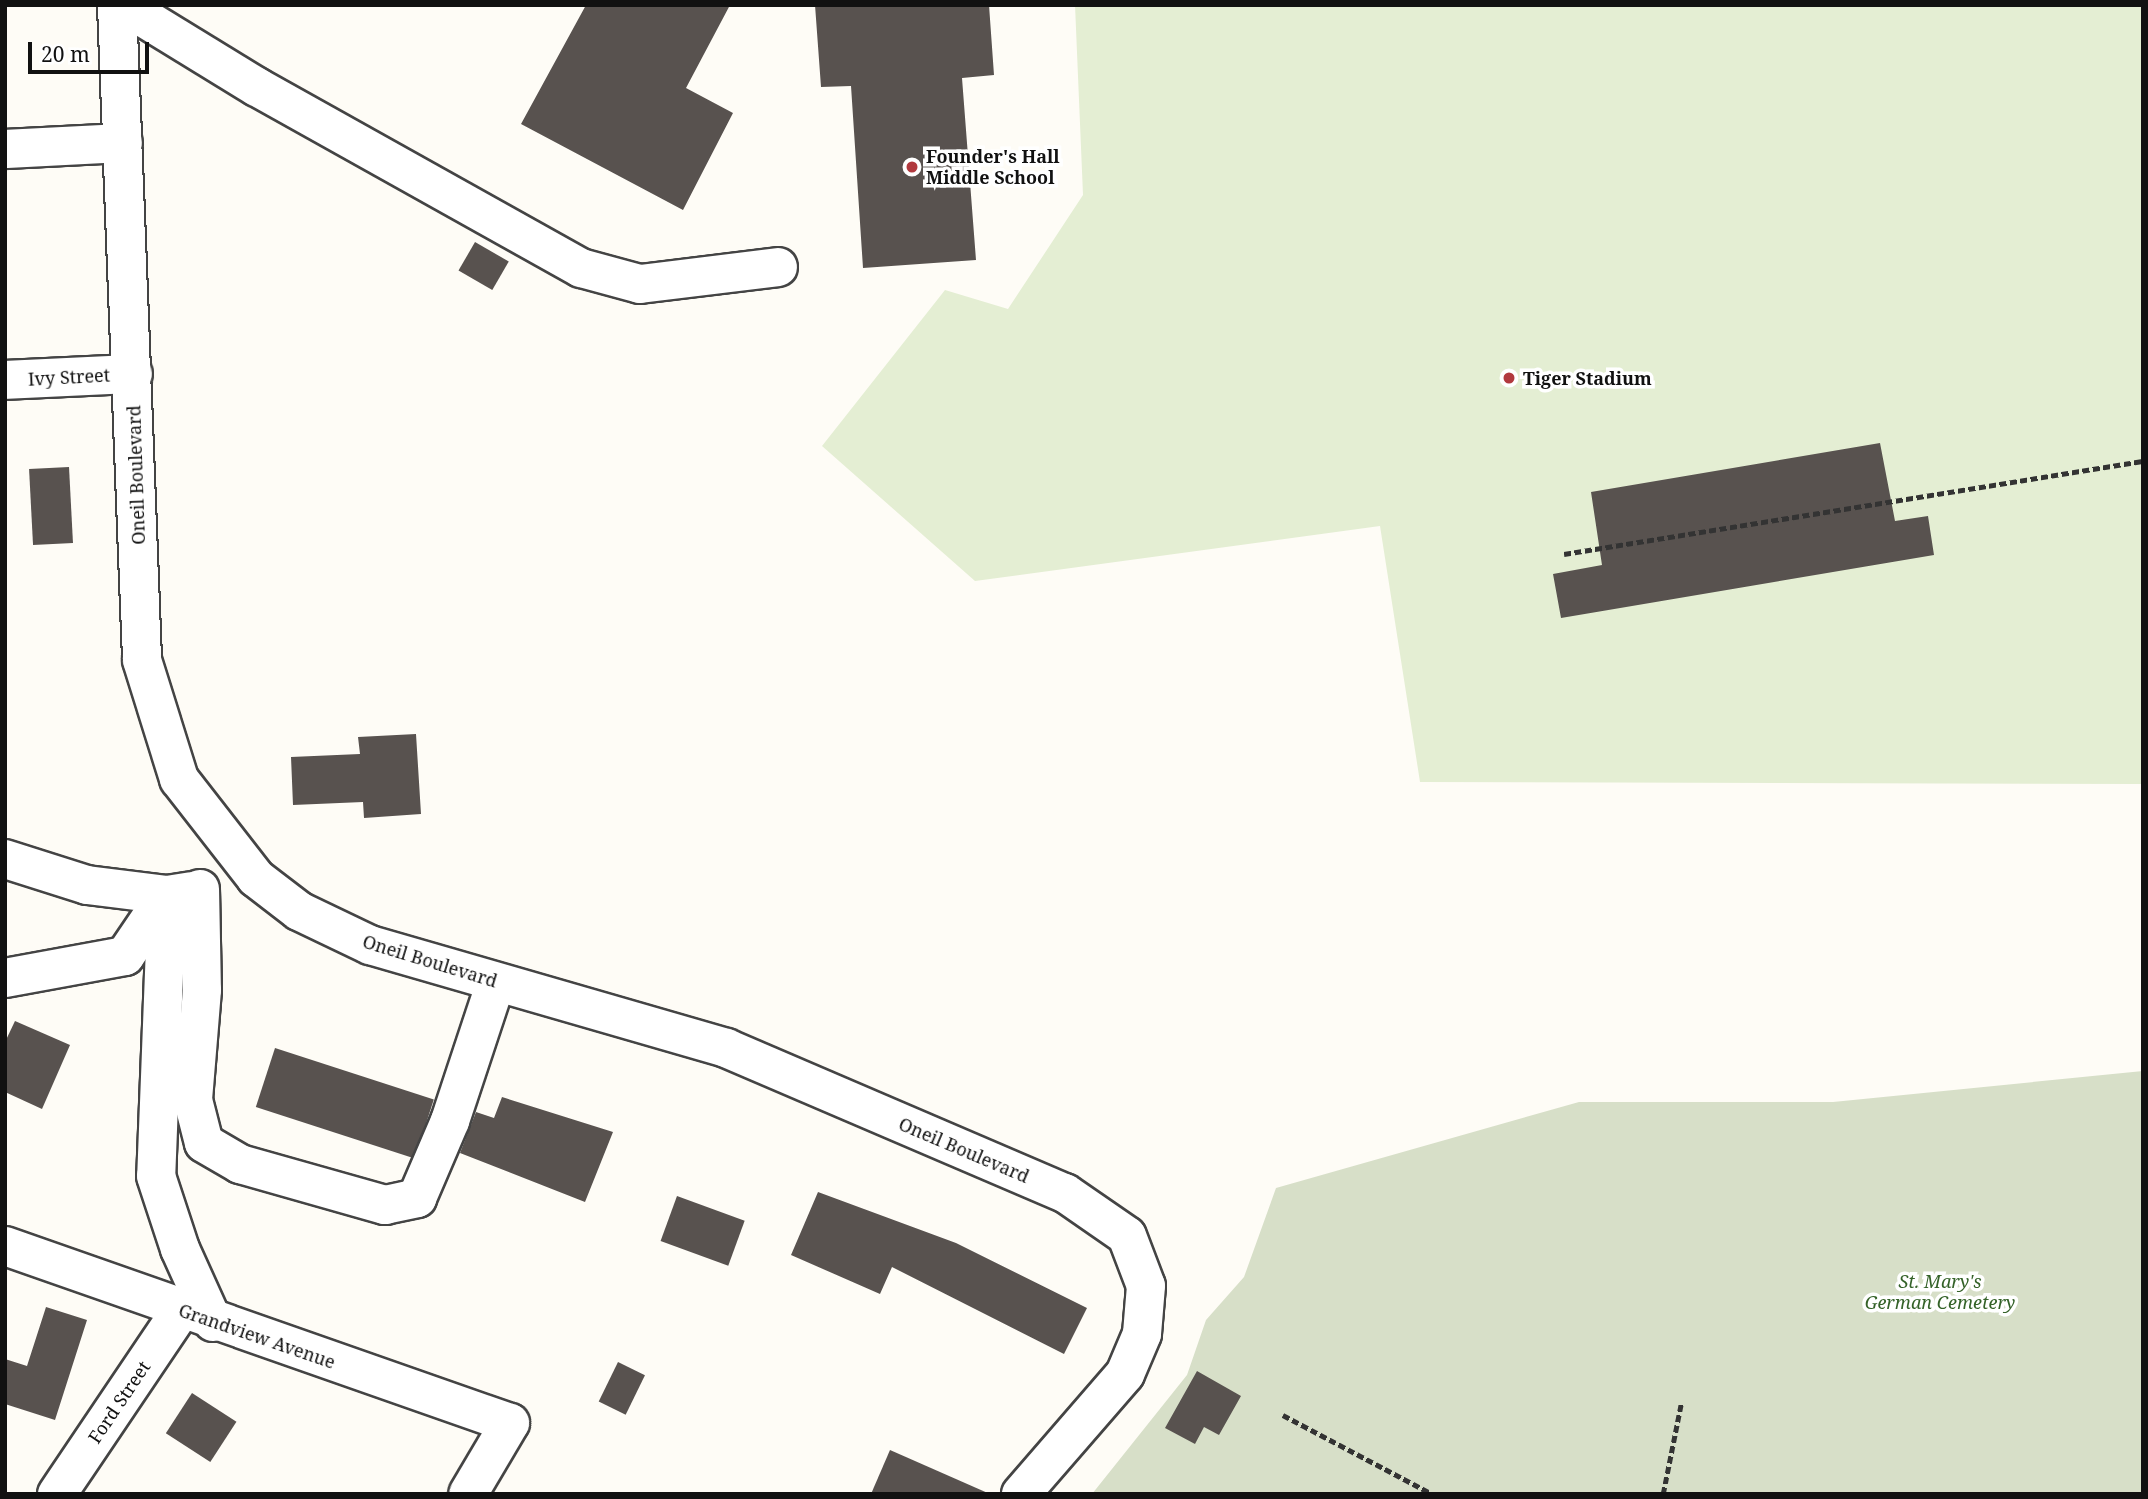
<!DOCTYPE html>
<html>
<head>
<meta charset="utf-8">
<style>
	body { margin:0 }
	#map { position:relative; width:2148px; height:1499px; overflow:hidden; background:#fefcf6; font-family:"Noto Serif",serif }
	div>[style] { position:absolute }
	.cemetery>* { inset:0; background:#d7dfc8 }
	.pitch>* { inset:0; background:#e4eed3 }
	.building>* { inset:0; background:#58524f; transform-origin:0 0 }
	.path>* { height:4.5px; margin-top:-2.25px; transform-origin:0; background:repeating-linear-gradient(90deg,#333 0 7px,transparent 0 10.5px) }
	.roads { filter:drop-shadow(2px 0 #444) drop-shadow(-2px 0 #444) drop-shadow(0 2px #444) drop-shadow(0 -2px #444) }
	.minor>* { height:38px; margin:-19px; padding:0 19px; transform-origin:19px; border-radius:19px; background:#fff }
	.dots>* { width:19px; height:19px; translate:-50% -50%; box-sizing:border-box; border:4px solid #fff; border-radius:50% }
	span { translate:-50% -50%; white-space:nowrap; text-align:center; line-height:1.15; -webkit-text-stroke:7px #fff; paint-order:stroke }
	.poi-label { font-size:18px; color:#111; font-weight:700 }
	.left { translate:0 -50%; text-align:left }
	.street-label { font-size:18px; color:#111 }
	.park-label { font-size:18px; color:#346228; font-style:italic }
	.frame { position:absolute; inset:0; border:7px solid #111; pointer-events:none }
	.scale { position:absolute; left:28px; top:42px; width:121px; height:32px; box-sizing:border-box; border:4px solid #111; border-top:0; padding-left:9px; font-size:21px; line-height:24px; white-space:nowrap; color:#111; -webkit-text-stroke:5px #fff; paint-order:stroke }
</style>
</head>
<body>
<div id="map">
	<div class="cemetery">
		<i style="clip-path:polygon(2143px 1071px,2143px 1494px,1092px 1494px,1187px 1375px,1206px 1320px,1244px 1277px,1276px 1188px,1579px 1102px,1833px 1102px)"></i>
	</div>
	<div class="pitch">
		<i style="clip-path:polygon(1075px 5px,2143px 5px,2143px 784px,1420px 782px,1380px 526px,975px 581px,822px 446px,945px 290px,1008px 309px,1083px 195px)"></i>
	</div>
	<div class="building">
		<i style="clip-path:polygon(586px 5px,730px 5px,686px 88px,733px 113px,683px 210px,521px 124px)"></i>
		<i style="clip-path:polygon(815px 5px,989px 5px,994px 75px,962px 78px,976px 260px,863px 268px,851px 86px,821px 87px)"></i>
		<i style="left:475px;top:242px;width:39px;height:33px;rotate:30deg"></i>
		<i style="clip-path:polygon(1880px 443px,1895px 521px,1928px 516px,1934px 555px,1561px 618px,1553px 574px,1602px 565px,1591px 492px)"></i>
		<i style="left:69px;top:467px;width:76px;height:40px;rotate:87deg"></i>
		<i style="clip-path:polygon(416px 734px,421px 814px,364px 818px,363px 802px,293px 805px,291px 757px,360px 754px,358px 737px)"></i>
		<i style="clip-path:polygon(15px 1021px,70px 1045px,42px 1109px,5px 1092px,5px 1042px)"></i>
		<i style="left:275px;top:1048px;width:167px;height:62px;rotate:18deg"></i>
		<i style="clip-path:polygon(502px 1097px,613px 1132px,585px 1202px,460px 1153px,476px 1112px,494px 1118px)"></i>
		<i style="clip-path:polygon(818px 1192px,956px 1243px,1087px 1308px,1064px 1354px,892px 1267px,880px 1294px,791px 1255px)"></i>
		<i style="left:677px;top:1196px;width:72px;height:48px;rotate:20deg"></i>
		<i style="clip-path:polygon(46px 1307px,87px 1320px,55px 1420px,5px 1404px,5px 1359px,27px 1366px)"></i>
		<i style="left:618px;top:1362px;width:30px;height:44px;rotate:26deg"></i>
		<i style="clip-path:polygon(1197px 1371px,1241px 1396px,1219px 1435px,1204px 1427px,1195px 1444px,1165px 1428px)"></i>
		<i style="left:192px;top:1393px;width:53px;height:48px;rotate:33deg"></i>
		<i style="clip-path:polygon(890px 1450px,990px 1494px,871px 1494px)"></i>
	</div>
	<div class="path">
		<i style="left:1564px;top:554px;width:586px;rotate:-9.13deg"></i>
		<i style="left:1283px;top:1415px;width:169px;rotate:27.9deg"></i>
		<i style="left:1663px;top:1494px;width:92px;rotate:-78.7deg"></i>
	</div>
	<div class="roads">
		<div class="minor">
			<i style="left:117px;top:5px;width:655px;rotate:87.81deg"></i>
			<i style="left:142px;top:660px;width:125px;rotate:72.7deg"></i>
			<i style="left:179px;top:779px;width:125px;rotate:52.1deg"></i>
			<i style="left:256px;top:878px;width:54px;rotate:37.5deg"></i>
			<i style="left:299px;top:911px;width:79px;rotate:25.6deg"></i>
			<i style="left:370px;top:945px;width:371px;rotate:16.1deg"></i>
			<i style="left:726px;top:1048px;width:369px;rotate:23.2deg"></i>
			<i style="left:1065px;top:1193px;width:75px;rotate:34.7deg"></i>
			<i style="left:1127px;top:1236px;width:53px;rotate:69.2deg"></i>
			<i style="left:1146px;top:1286px;width:48px;rotate:94.8deg"></i>
			<i style="left:1142px;top:1334px;width:43px;rotate:113deg"></i>
			<i style="left:1125px;top:1374px;width:159px;rotate:130.9deg"></i>
			<i style="left:123px;top:5px;width:157px;rotate:31.5deg"></i>
			<i style="left:257px;top:87px;width:371px;rotate:29.2deg"></i>
			<i style="left:581px;top:268px;width:61px;rotate:15.2deg"></i>
			<i style="left:640px;top:284px;width:139px;rotate:-7deg"></i>
			<i style="left:5px;top:149px;width:118px;rotate:-2.9deg"></i>
			<i style="left:5px;top:380px;width:128px;rotate:-2.7deg"></i>
			<i style="left:5px;top:859px;width:86px;rotate:17.6deg"></i>
			<i style="left:87px;top:885px;width:81px;rotate:7.1deg"></i>
			<i style="left:167px;top:895px;width:24px;rotate:-9deg"></i>
			<i style="left:200px;top:889px;width:101px;rotate:88.9deg"></i>
			<i style="left:202px;top:990px;width:110px;rotate:94.7deg"></i>
			<i style="left:193px;top:1100px;width:44px;rotate:75.7deg"></i>
			<i style="left:204px;top:1143px;width:42px;rotate:30.3deg"></i>
			<i style="left:240px;top:1164px;width:151px;rotate:15.8deg"></i>
			<i style="left:385px;top:1205px;width:33px;rotate:-12deg"></i>
			<i style="left:417px;top:1198px;width:84px;rotate:-66.8deg"></i>
			<i style="left:450px;top:1121px;width:146px;rotate:-71.7deg"></i>
			<i style="left:167px;top:895px;width:281px;rotate:92.2deg"></i>
			<i style="left:156px;top:1176px;width:77px;rotate:71.8deg"></i>
			<i style="left:180px;top:1249px;width:80px;rotate:65.7deg"></i>
			<i style="left:5px;top:978px;width:122px;rotate:-10.4deg"></i>
			<i style="left:125px;top:956px;width:71px;rotate:-55.9deg"></i>
			<i style="left:5px;top:1246px;width:535px;rotate:19.32deg"></i>
			<i style="left:510px;top:1423px;width:82px;rotate:120.6deg"></i>
			<i style="left:57px;top:1494px;width:222px;rotate:-56deg"></i>
		</div>
	</div>
	<div class="dots">
		<i style="left:912px;top:167px;background:#b1393e"></i>
		<i style="left:1509px;top:378px;background:#b1393e"></i>
	</div>
	<div class="poi-label">
		<span class="left" style="left:926px;top:167px">Founder's Hall<br>Middle School</span>
		<span class="left" style="left:1523px;top:378px">Tiger Stadium</span>
	</div>
	<div class="street-label">
		<span style="left:69px;top:377px;rotate:-3deg">Ivy Street</span>
		<span style="left:136px;top:475px;rotate:-92deg">Oneil Boulevard</span>
		<span style="left:430px;top:961px;rotate:17deg">Oneil Boulevard</span>
		<span style="left:964px;top:1150px;rotate:23deg">Oneil Boulevard</span>
		<span style="left:257px;top:1336px;rotate:19deg">Grandview Avenue</span>
		<span style="left:119px;top:1402px;rotate:-56deg">Ford Street</span>
	</div>
	<div class="park-label">
		<span style="left:1940px;top:1292px">St. Mary's<br>German Cemetery</span>
	</div>
	<div class="frame"></div>
	<div class="scale">20 m</div>
</div>
</body>
</html>
